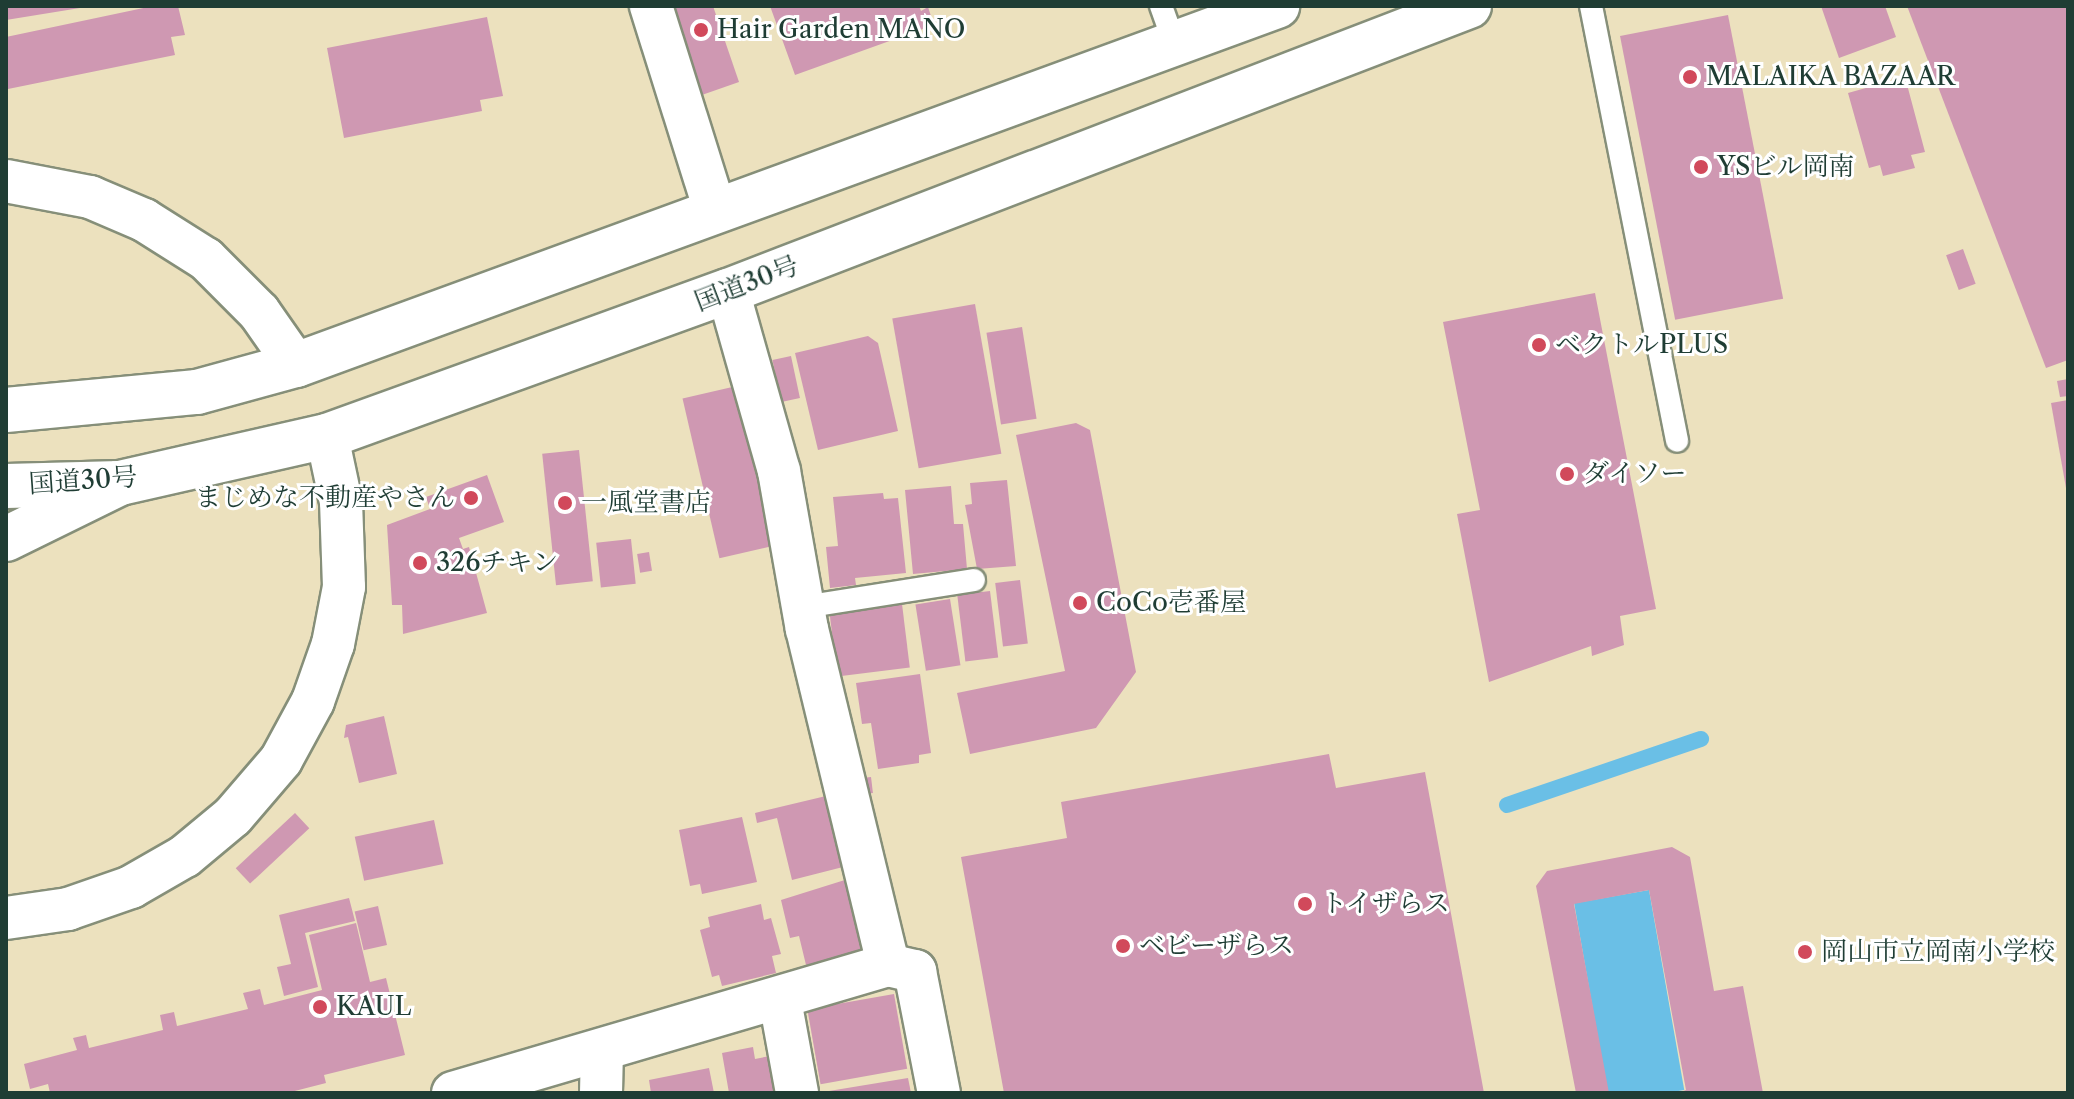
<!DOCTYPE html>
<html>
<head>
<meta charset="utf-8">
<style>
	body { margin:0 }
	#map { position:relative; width:2074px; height:1099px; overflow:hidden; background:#ece1be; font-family:"Libre Caslon Text","Noto Serif JP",serif }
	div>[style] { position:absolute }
	.water>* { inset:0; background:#6abfe6; transform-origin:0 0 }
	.stream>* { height:16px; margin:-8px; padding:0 8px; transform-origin:8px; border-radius:8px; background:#6abfe6 }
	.building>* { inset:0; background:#cf98b2; transform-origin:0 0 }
	.roads { filter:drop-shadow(2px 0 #868f79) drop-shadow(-2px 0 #868f79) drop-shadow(0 2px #868f79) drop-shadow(0 -2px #868f79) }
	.lane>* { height:22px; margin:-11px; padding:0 11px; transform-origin:11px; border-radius:11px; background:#fff }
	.street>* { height:42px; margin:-21px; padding:0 21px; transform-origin:21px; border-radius:21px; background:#fff }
	.primary>* { height:44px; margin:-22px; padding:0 22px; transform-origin:22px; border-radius:22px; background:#fff }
	.highway>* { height:44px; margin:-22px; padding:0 22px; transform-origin:22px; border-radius:22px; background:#fff }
	.dots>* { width:22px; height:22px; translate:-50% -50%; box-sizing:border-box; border:4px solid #fff; border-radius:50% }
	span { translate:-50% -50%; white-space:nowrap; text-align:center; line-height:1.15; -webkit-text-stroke:6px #fff; paint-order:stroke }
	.poi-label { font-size:26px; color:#1f3d34 }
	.left { translate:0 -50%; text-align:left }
	.right { translate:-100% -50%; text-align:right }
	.street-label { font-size:26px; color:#1f3d34 }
	.frame { position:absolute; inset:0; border:8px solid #1f3d34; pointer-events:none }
</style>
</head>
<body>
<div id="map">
	<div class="water">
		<i style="left:1649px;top:890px;width:203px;height:76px;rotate:80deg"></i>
	</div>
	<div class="stream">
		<i style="left:1507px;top:805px;width:205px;rotate:-18.8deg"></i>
	</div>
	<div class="building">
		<i style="clip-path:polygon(6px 6px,79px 6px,80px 8px,6px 20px)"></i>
		<i style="clip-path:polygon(153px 6px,178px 6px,185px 35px,171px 37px,175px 55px,8px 89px,6px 37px)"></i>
		<i style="clip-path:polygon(668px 6px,713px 6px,739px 82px,699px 96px)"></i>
		<i style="clip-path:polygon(770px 6px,919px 6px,921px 11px,928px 7px,934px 25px,795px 75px)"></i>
		<i style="clip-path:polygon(1821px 6px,1885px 6px,1896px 37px,1839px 58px)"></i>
		<i style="clip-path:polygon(1907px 6px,2068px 6px,2068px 360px,2046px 368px)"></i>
		<i style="left:1728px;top:15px;width:289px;height:110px;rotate:79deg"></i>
		<i style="clip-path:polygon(487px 17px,503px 96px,480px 100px,482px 111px,344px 138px,327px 48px)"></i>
		<i style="clip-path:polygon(1905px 77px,1925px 152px,1911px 155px,1915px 168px,1883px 176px,1880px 165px,1869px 168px,1848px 93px)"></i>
		<i style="left:1963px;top:249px;width:37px;height:18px;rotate:70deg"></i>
		<i style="clip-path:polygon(1595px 293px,1656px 609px,1620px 616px,1624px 645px,1592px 656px,1591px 646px,1489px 682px,1457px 514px,1480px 510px,1443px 322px)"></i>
		<i style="left:975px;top:304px;width:152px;height:84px;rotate:80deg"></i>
		<i style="left:1022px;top:327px;width:93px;height:36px;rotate:81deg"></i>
		<i style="clip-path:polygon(868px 336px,878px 343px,898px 431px,818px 450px,795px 353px)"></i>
		<i style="left:791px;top:356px;width:43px;height:19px;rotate:78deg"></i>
		<i style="clip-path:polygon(2068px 379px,2068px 396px,2060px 397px,2057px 381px)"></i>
		<i style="left:741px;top:385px;width:164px;height:60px;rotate:77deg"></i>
		<i style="clip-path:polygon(2068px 400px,2068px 488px,2066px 488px,2051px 403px)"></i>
		<i style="clip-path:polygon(1076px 423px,1090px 430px,1136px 672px,1096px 728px,970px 754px,957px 693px,1065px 671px,1016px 435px)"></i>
		<i style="left:579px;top:450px;width:132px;height:37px;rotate:84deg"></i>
		<i style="clip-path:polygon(487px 475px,504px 522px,459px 538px,463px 549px,469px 547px,487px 613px,403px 634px,402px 605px,392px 605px,387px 525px,430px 509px,426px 497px)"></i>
		<i style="clip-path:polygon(1007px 480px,1016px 566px,977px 569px,965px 505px,972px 504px,970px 483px)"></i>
		<i style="clip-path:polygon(951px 486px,954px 524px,963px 524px,967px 569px,913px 574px,905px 490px)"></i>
		<i style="clip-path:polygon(883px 493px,884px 499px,898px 498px,906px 573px,855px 578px,856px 585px,830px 588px,826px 547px,838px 546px,833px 497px)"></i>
		<i style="left:631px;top:539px;width:45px;height:35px;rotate:84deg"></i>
		<i style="left:649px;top:552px;width:19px;height:12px;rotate:81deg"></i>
		<i style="left:1020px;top:580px;width:64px;height:25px;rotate:83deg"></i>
		<i style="left:990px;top:591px;width:67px;height:33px;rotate:83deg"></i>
		<i style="left:950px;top:599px;width:67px;height:35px;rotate:81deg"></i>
		<i style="left:902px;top:604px;width:64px;height:73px;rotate:83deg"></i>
		<i style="clip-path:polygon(920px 674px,931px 753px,919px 755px,919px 763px,878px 769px,871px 723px,862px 724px,856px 683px)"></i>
		<i style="clip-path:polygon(384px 716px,397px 774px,359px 783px,348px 737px,344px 738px,346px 725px)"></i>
		<i style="clip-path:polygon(1329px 754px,1336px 788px,1425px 772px,1484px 1093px,1004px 1093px,961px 857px,1067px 838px,1061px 802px)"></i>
		<i style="left:871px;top:777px;width:16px;height:9px;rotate:83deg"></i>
		<i style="clip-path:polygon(826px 796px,843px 867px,792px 880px,777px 818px,757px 823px,755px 813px)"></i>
		<i style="left:295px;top:813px;width:21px;height:81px;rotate:47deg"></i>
		<i style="clip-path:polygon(742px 817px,757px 882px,702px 894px,700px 884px,690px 886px,679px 830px)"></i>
		<i style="left:434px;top:820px;width:45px;height:81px;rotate:78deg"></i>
		<i style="clip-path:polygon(1672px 847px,1690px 857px,1714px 991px,1743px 986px,1763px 1093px,1677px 1093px,1686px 1090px,1649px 890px,1574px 904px,1609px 1093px,1576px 1093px,1536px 886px,1547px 871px)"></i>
		<i style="clip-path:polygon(848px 879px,865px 951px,806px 965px,799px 936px,790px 938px,781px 900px)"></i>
		<i style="clip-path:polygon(349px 898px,355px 921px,305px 933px,318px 987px,284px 996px,277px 967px,291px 964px,279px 915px)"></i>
		<i style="clip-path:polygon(761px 904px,764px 920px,771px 918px,781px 954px,772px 956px,776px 973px,722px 986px,719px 975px,712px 977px,700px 930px,710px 927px,708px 917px)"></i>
		<i style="left:378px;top:906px;width:40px;height:24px;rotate:77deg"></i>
		<i style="clip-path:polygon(356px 923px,370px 982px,386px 978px,405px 1055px,324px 1075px,326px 1083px,287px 1093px,50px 1093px,48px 1084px,30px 1089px,24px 1064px,77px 1050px,73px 1038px,86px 1035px,89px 1048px,163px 1030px,160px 1015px,174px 1012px,177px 1026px,248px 1009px,243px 993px,260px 989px,264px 1005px,322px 990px,309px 935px)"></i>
		<i style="left:894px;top:994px;width:76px;height:88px;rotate:80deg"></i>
		<i style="clip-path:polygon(753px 1047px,755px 1059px,770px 1056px,777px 1093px,729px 1093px,722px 1053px)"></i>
		<i style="clip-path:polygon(709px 1068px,714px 1093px,651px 1093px,649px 1080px)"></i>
		<i style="clip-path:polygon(908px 1078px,911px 1093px,829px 1093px,829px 1091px)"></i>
	</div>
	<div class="roads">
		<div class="lane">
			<i style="left:1161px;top:6px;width:41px;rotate:70.3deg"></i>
			<i style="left:1591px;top:6px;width:443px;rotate:78.8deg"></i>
			<i style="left:804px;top:607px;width:172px;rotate:-9deg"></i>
		</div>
		<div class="street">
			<i style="left:651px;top:6px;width:214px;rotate:72.6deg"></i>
			<i style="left:6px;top:181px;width:86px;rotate:10.8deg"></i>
			<i style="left:90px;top:197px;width:59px;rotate:23.1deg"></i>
			<i style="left:144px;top:220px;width:73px;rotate:32.2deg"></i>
			<i style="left:206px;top:259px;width:75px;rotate:45deg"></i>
			<i style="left:259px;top:312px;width:65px;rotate:55.1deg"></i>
			<i style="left:728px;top:291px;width:187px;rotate:74.2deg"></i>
			<i style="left:779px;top:471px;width:160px;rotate:80deg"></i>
			<i style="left:807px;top:629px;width:346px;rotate:76.4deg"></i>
			<i style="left:6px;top:918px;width:63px;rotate:-8.3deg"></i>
			<i style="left:68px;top:909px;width:67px;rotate:-19.2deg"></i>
			<i style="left:131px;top:887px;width:62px;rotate:-29.9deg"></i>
			<i style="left:185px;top:856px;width:62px;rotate:-39.8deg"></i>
			<i style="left:233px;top:816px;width:74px;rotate:-49.4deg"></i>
			<i style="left:281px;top:760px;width:67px;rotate:-61.5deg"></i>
			<i style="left:313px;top:701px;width:60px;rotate:-70.7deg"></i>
			<i style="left:333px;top:644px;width:58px;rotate:-79.1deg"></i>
			<i style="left:344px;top:587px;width:85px;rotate:-92deg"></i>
			<i style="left:341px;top:502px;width:67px;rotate:-102deg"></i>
			<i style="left:780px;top:1000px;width:95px;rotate:79.6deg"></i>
			<i style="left:453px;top:1093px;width:453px;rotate:-16.4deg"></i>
			<i style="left:888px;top:965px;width:28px;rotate:13deg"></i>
			<i style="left:915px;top:971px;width:124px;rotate:78.9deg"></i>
			<i style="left:601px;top:1093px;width:43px;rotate:-88.7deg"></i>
		</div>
		<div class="primary">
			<i style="left:6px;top:539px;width:127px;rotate:-26.2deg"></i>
		</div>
		<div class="highway">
			<i style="left:6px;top:410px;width:192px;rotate:-5.4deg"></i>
			<i style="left:197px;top:392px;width:103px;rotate:-15.3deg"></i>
			<i style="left:296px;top:365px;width:1045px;rotate:-20.1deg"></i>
			<i style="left:6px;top:486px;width:114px;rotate:-1.5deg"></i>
			<i style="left:120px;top:483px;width:212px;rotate:-12.8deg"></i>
			<i style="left:327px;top:436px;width:426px;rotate:-19.9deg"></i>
			<i style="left:728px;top:291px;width:794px;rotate:-21.04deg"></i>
		</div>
	</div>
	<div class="dots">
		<i style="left:701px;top:30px;background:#d1495b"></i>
		<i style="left:1690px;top:77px;background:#d1495b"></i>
		<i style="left:1701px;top:167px;background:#d1495b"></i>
		<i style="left:1539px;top:345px;background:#d1495b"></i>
		<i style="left:1567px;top:474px;background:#d1495b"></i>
		<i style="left:471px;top:498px;background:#d1495b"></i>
		<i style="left:565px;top:503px;background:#d1495b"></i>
		<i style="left:420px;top:563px;background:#d1495b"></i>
		<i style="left:1080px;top:603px;background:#d1495b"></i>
		<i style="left:1305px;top:904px;background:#d1495b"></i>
		<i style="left:1123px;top:946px;background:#d1495b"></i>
		<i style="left:1805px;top:952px;background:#d1495b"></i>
		<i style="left:320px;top:1007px;background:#d1495b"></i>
	</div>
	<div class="poi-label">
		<span class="left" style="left:717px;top:30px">Hair Garden MANO</span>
		<span class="left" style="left:1706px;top:77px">MALAIKA BAZAAR</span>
		<span class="left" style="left:1717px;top:167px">YSビル岡南</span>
		<span class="left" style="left:1555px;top:345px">ベクトルPLUS</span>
		<span class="left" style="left:1583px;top:474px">ダイソー</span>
		<span class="right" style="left:455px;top:498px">まじめな不動産やさん</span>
		<span class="left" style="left:581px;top:503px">一風堂書店</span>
		<span class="left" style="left:436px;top:563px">326チキン</span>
		<span class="left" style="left:1096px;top:603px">CoCo壱番屋</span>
		<span class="left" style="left:1321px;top:904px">トイザらス</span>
		<span class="left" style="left:1139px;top:946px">ベビーザらス</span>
		<span class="left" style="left:1821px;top:952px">岡山市立岡南小学校</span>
		<span class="left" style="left:336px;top:1007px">KAUL</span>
	</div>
	<div class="street-label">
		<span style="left:747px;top:284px;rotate:-21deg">国道30号</span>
		<span style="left:83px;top:481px;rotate:-4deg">国道30号</span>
	</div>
	<div class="frame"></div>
</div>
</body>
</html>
